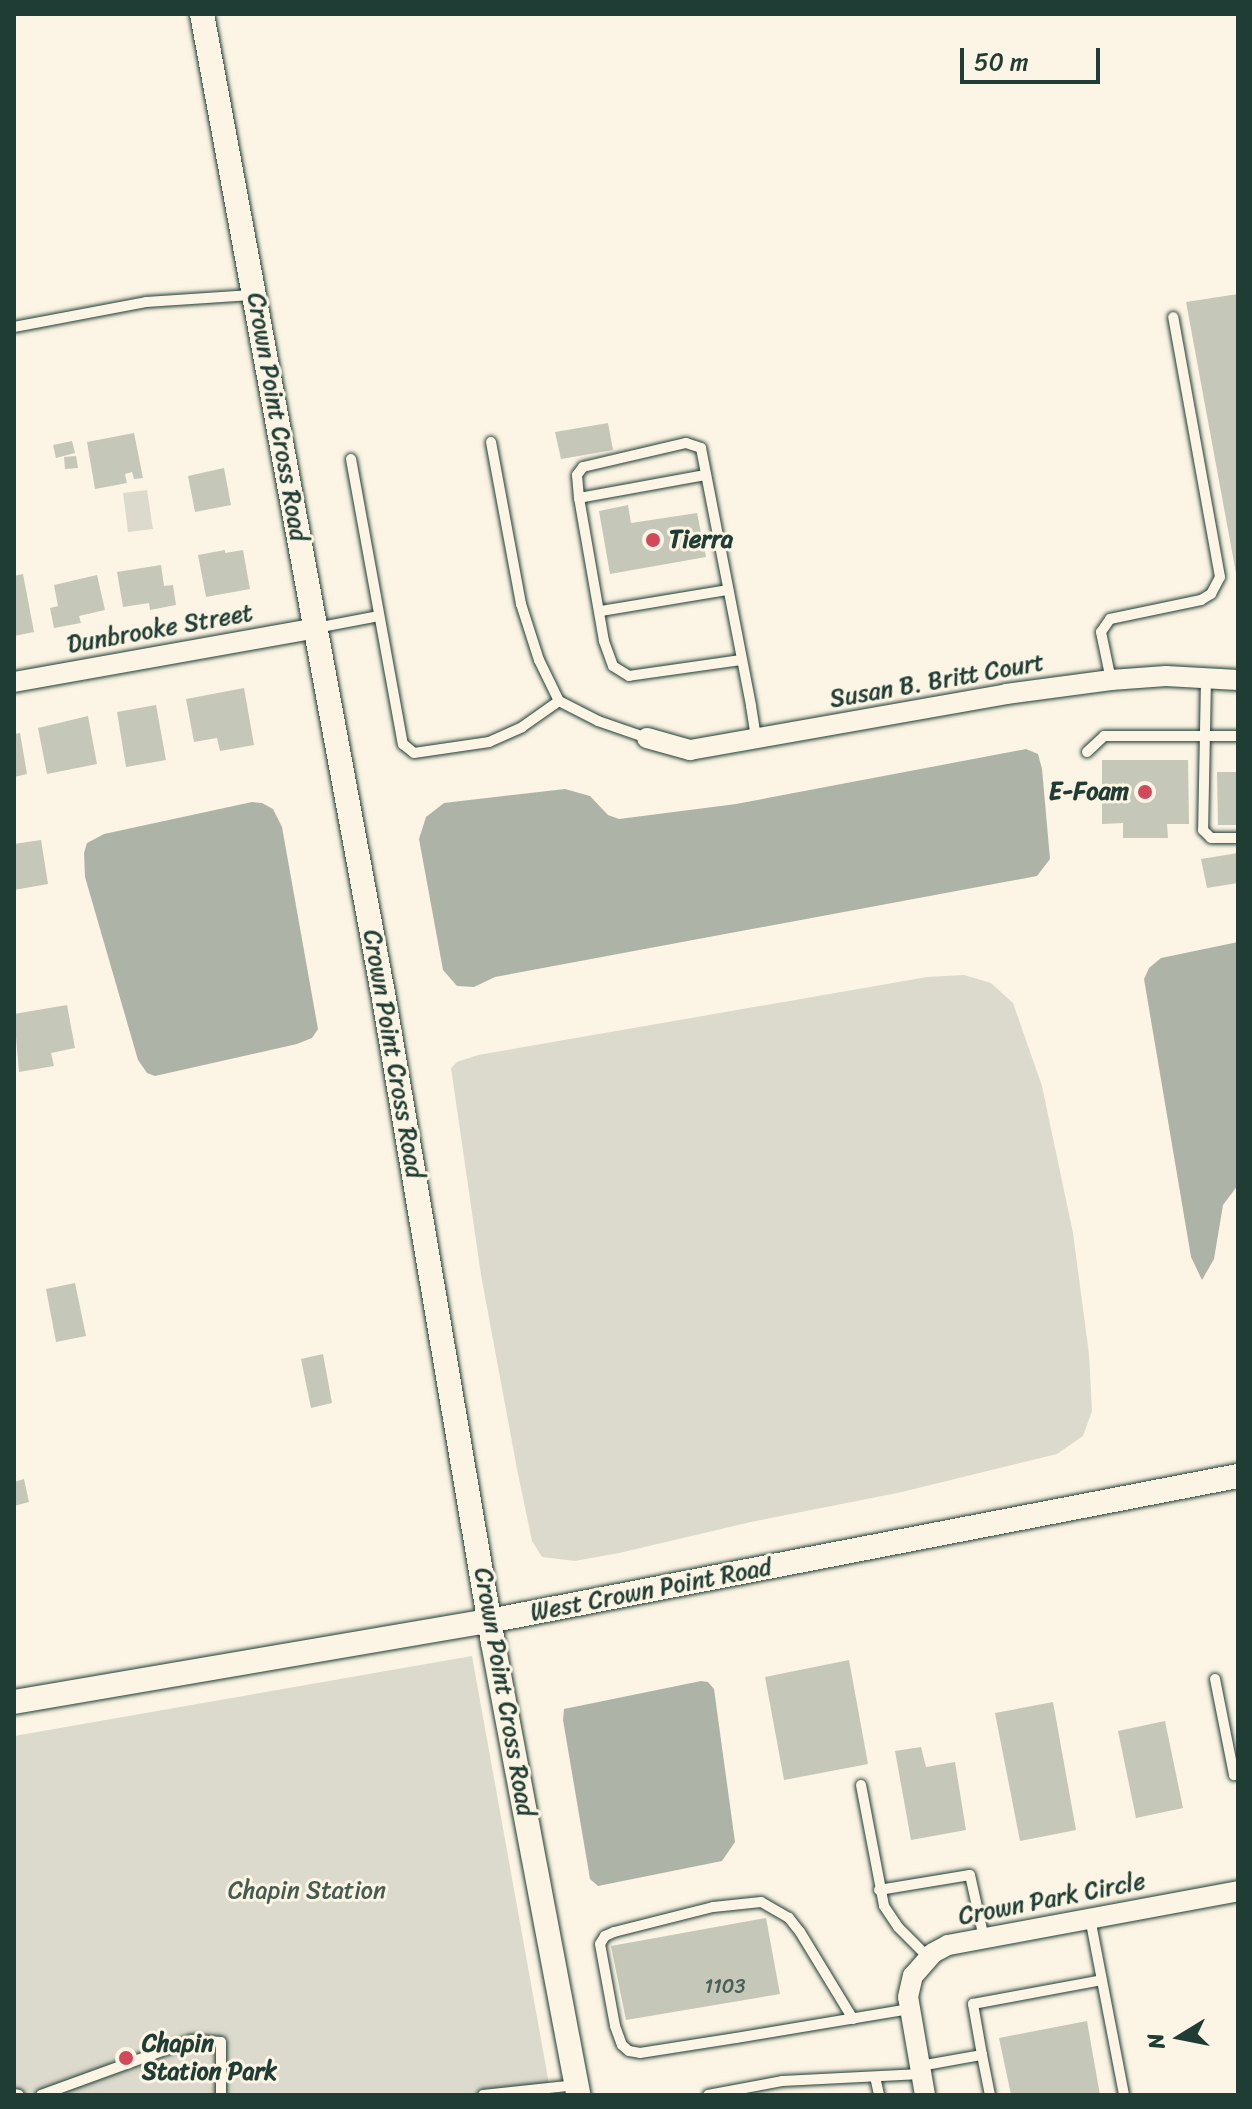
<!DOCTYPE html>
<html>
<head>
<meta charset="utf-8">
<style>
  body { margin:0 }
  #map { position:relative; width:1252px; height:2109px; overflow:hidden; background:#fcf5e5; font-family:Sriracha,sans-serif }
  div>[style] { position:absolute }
  .green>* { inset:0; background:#dcdacc }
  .water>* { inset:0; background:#aeb3a7 }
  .building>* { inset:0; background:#c5c7b9 }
  .roads { filter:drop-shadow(0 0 2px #1f3d34) drop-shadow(0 0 2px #1f3d34) }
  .service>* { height:10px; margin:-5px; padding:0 5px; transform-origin:5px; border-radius:5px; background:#fcf5e5 }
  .minor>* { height:20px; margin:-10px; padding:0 10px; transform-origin:10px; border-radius:10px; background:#fcf5e5 }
  .tertiary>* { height:24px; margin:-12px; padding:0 12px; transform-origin:12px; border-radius:12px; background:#fcf5e5 }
  .dots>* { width:22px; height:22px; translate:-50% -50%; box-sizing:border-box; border:4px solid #fcf5e5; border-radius:50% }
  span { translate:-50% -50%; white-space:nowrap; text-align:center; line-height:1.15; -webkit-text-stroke:6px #fcf5e5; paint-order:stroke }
  .number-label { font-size:20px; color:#486055 }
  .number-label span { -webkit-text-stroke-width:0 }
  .street-label { font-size:24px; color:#1f3d34 }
  .poi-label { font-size:24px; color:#1f3d34; font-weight:700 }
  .left { translate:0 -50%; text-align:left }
  .right { translate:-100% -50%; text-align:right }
  .park-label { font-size:24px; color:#455c52 }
  .frame { position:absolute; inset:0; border:16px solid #1f3d34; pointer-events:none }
  .north { position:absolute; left:1140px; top:1997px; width:80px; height:80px; -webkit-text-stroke:6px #fcf5e5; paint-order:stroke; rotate:260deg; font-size:22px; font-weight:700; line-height:32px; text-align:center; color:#1f3d34 }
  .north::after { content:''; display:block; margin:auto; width:28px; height:36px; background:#1f3d34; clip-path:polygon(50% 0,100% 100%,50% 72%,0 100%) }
  .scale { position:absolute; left:960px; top:48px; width:140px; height:36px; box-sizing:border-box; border:4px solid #1f3d34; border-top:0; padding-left:10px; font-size:24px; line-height:28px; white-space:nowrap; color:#1f3d34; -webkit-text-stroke:6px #fcf5e5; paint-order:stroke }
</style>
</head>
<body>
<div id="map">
  <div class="green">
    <div style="clip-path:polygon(147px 490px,153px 529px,128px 532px,123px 493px)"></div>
    <div style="clip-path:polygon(964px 975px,991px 983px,1013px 1003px,1042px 1086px,1073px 1233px,1089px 1354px,1092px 1411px,1083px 1436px,1057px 1454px,902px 1492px,751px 1522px,619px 1553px,575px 1561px,542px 1557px,532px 1541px,517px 1469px,481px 1275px,451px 1068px,457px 1062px,478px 1055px,927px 977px)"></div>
    <div style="clip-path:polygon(472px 1656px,551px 2095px,14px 2095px,14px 1736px)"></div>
  </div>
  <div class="water">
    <div style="clip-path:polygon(1026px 749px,1038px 754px,1042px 769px,1050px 859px,1037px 876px,495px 977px,474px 987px,457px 986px,443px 970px,419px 839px,426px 817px,444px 803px,565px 789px,590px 796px,608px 815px,619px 819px,736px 804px)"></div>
    <div style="clip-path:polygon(252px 802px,262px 803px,273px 809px,282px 827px,318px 1029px,312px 1038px,297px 1044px,155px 1076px,147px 1073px,138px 1060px,85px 877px,84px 853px,87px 843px,104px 834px)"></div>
    <div style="clip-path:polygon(1238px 942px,1238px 1185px,1223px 1205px,1214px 1259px,1202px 1280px,1191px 1257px,1144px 979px,1149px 968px,1161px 958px)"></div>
    <div style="clip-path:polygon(701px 1681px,708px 1682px,714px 1689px,735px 1842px,722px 1861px,598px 1886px,590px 1879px,563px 1720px,564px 1709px)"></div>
  </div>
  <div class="building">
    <div style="clip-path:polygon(1238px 294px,1238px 573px,1236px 573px,1186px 302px)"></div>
    <div style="clip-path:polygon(608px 423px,613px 450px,561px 459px,555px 432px)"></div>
    <div style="clip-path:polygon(134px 433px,143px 478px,134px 479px,132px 472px,125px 474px,127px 483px,95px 489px,87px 442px)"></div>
    <div style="clip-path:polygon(72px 441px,75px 453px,56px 458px,53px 445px)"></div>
    <div style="clip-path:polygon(76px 456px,78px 468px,65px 469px,64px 457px)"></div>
    <div style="clip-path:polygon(224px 468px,231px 505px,195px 512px,188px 476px)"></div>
    <div style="clip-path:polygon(628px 505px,631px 523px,697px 513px,706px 557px,610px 574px,599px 511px)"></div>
    <div style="clip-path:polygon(225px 550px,225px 553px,243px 550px,250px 589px,206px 597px,198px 555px)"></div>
    <div style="clip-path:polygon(161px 565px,164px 586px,173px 585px,176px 605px,150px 610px,149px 603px,123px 607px,117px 572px)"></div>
    <div style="clip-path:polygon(23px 574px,34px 632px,14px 636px,14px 576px)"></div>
    <div style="clip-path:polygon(97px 575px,105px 610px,79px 616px,81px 623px,54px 628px,50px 608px,58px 606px,54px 585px)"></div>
    <div style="clip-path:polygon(244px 688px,254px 745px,220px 751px,217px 738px,194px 742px,186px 699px)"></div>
    <div style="clip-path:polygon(156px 705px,166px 760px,126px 767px,117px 712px)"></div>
    <div style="clip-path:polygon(88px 716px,97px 764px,47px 774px,38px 728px)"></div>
    <div style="clip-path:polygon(20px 733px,27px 774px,14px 777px,14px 734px)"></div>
    <div style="clip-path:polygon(1102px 760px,1188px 760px,1189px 824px,1167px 824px,1168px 838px,1123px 838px,1123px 823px,1102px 824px)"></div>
    <div style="clip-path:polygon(1217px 772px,1238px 772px,1238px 825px,1218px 825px)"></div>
    <div style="clip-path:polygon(41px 840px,48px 884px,14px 890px,14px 844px)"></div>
    <div style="clip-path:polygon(1238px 853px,1238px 883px,1207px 888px,1201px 859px)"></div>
    <div style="clip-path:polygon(67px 1005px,75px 1048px,51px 1053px,54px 1066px,19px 1072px,14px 1014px)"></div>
    <div style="clip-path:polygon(75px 1283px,86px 1336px,56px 1342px,46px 1289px)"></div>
    <div style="clip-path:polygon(323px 1354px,332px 1403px,311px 1408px,301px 1359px)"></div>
    <div style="clip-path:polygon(24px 1479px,29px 1502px,14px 1506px,14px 1482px)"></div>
    <div style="clip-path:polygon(849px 1660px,868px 1764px,784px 1780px,765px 1677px)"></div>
    <div style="clip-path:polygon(1053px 1702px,1076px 1830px,1020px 1841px,995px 1713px)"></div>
    <div style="clip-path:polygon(1165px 1721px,1183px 1808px,1136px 1818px,1118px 1731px)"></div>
    <div style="clip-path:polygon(921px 1747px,926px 1767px,955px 1762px,966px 1830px,911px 1840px,895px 1751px)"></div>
    <div style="clip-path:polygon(766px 1918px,780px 1994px,626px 2020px,611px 1946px)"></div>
    <div style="clip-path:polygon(1087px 2021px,1100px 2095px,1011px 2095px,999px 2038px)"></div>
  </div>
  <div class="roads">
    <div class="service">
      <div style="left:14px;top:327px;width:134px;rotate:-10.7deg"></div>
      <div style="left:146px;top:302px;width:106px;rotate:-3.8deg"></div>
      <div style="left:491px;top:442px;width:165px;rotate:79.5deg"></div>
      <div style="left:521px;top:604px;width:59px;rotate:72.2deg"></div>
      <div style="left:539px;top:660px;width:46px;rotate:64deg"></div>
      <div style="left:559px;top:701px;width:44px;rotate:27.1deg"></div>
      <div style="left:598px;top:721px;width:52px;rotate:19.1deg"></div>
      <div style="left:351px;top:459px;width:290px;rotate:79.7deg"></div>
      <div style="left:403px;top:744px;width:14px;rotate:39deg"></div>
      <div style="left:414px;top:753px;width:76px;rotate:-8.3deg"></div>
      <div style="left:489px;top:742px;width:36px;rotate:-24deg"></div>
      <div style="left:522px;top:727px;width:45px;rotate:-35.1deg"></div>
      <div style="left:579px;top:498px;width:129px;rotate:-10.3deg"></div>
      <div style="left:601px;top:611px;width:129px;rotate:-9.4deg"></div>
      <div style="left:316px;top:628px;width:64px;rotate:-10.8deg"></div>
      <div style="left:741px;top:660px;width:113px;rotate:171.9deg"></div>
      <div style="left:629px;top:676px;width:19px;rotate:-148deg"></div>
      <div style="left:613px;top:666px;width:27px;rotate:-110deg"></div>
      <div style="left:604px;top:641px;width:145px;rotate:-99.9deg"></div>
      <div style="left:579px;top:498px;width:23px;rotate:-95deg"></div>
      <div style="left:577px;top:475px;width:10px;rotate:-53deg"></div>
      <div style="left:583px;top:467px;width:106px;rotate:-13.1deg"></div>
      <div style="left:686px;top:443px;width:16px;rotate:18deg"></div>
      <div style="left:701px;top:448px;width:263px;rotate:79deg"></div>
      <div style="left:751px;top:706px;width:32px;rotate:81deg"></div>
      <div style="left:1206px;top:679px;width:151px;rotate:91.1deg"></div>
      <div style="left:1203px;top:830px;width:11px;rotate:45deg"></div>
      <div style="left:1211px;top:838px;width:27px"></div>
      <div style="left:1111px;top:680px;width:49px;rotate:-101.8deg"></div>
      <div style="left:1101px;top:632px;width:16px;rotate:-55deg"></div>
      <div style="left:1110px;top:619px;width:93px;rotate:-11.8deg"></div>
      <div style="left:1201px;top:600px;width:12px;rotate:-31deg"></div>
      <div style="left:1211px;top:594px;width:19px;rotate:-62deg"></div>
      <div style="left:1220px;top:577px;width:264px;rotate:-100.2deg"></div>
      <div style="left:1087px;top:752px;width:23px;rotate:-43deg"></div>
      <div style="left:1104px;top:736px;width:134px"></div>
      <div style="left:1215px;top:1679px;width:98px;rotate:78.8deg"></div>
      <div style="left:1234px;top:1775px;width:4px;rotate:-14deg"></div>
      <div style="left:861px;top:1785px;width:123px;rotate:79.2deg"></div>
      <div style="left:884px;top:1906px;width:25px;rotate:56deg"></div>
      <div style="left:898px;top:1927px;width:42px;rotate:45deg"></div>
      <div style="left:879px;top:1890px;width:92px;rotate:-9.4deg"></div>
      <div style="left:970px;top:1875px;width:65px;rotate:77.5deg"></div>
      <div style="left:1090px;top:1918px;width:180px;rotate:79.1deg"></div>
      <div style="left:853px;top:2019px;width:102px;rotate:-121.3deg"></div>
      <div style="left:800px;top:1932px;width:18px;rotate:-128deg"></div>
      <div style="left:789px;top:1918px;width:32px;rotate:-150deg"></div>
      <div style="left:761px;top:1902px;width:48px;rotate:174.1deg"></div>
      <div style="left:713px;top:1907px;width:102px;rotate:165.8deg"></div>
      <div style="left:614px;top:1932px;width:10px;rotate:156deg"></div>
      <div style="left:605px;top:1936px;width:9px;rotate:122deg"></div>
      <div style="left:600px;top:1944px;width:83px;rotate:79.6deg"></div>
      <div style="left:615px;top:2026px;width:20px;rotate:70deg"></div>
      <div style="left:622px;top:2045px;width:9px;rotate:41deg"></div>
      <div style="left:629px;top:2051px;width:11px;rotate:10deg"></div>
      <div style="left:640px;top:2053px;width:97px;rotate:-8.9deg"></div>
      <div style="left:736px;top:2038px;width:176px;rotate:-9.5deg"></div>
      <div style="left:982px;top:2055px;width:52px;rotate:-100deg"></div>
      <div style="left:973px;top:2004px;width:131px;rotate:-10.5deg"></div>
      <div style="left:920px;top:2066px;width:63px;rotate:-10.1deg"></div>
      <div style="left:982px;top:2055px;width:41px;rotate:78.7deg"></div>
      <div style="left:875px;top:2077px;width:18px;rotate:77deg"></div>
      <div style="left:14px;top:2094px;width:5px;rotate:11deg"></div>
      <div style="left:41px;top:2095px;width:161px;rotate:-20deg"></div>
      <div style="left:192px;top:2040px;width:29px;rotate:4deg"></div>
      <div style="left:221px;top:2042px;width:53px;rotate:90deg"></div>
      <div style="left:483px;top:2095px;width:94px;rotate:-6.1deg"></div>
      <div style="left:708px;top:2095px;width:75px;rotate:-10.7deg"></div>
      <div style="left:782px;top:2081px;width:139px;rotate:-2.9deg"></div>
    </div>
    <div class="minor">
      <div style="left:14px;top:682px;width:307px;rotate:-10.1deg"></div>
      <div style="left:647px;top:738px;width:45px;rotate:15.6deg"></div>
      <div style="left:690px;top:750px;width:321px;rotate:-10deg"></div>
      <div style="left:1006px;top:694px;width:106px;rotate:-7.6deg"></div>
      <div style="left:1111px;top:680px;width:55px;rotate:-4.2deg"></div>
      <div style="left:1166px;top:676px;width:72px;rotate:3.2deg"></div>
      <div style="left:925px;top:2095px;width:99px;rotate:-99.8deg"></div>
      <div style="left:908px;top:1997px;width:22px;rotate:-77deg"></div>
      <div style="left:913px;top:1976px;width:30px;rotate:-49deg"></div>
      <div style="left:933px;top:1953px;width:17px;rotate:-28deg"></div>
      <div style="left:948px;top:1945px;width:295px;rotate:-10.5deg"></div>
    </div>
    <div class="tertiary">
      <div style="left:202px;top:14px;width:996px;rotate:79.53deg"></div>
      <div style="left:383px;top:993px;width:659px;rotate:80.39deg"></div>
      <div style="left:493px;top:1643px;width:460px;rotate:79.3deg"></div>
      <div style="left:14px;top:1702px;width:482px;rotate:-9.7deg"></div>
      <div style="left:489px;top:1621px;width:763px;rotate:-10.96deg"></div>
    </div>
  </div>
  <div class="dots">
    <div style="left:653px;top:540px;background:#d1495b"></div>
    <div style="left:1145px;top:792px;background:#d1495b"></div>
    <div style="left:126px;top:2058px;background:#d1495b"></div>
  </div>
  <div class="number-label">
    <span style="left:725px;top:1986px">1103</span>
  </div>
  <div class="street-label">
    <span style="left:277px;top:417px;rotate:80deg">Crown Point Cross Road</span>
    <span style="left:160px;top:629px;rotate:-10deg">Dunbrooke Street</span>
    <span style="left:937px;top:681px;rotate:-10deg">Susan B. Britt Court</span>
    <span style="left:393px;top:1054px;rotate:80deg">Crown Point Cross Road</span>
    <span style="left:651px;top:1590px;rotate:-11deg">West Crown Point Road</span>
    <span style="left:504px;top:1692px;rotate:80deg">Crown Point Cross Road</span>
    <span style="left:1052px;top:1899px;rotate:-11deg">Crown Park Circle</span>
  </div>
  <div class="poi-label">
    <span class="left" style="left:669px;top:540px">Tierra</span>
    <span class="right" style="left:1129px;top:792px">E-Foam</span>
    <span class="left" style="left:142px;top:2058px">Chapin<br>Station Park</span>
  </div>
  <div class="park-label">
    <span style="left:307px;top:1891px">Chapin Station</span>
  </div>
  <div class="frame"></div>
  <div class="north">N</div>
  <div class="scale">50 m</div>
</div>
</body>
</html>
